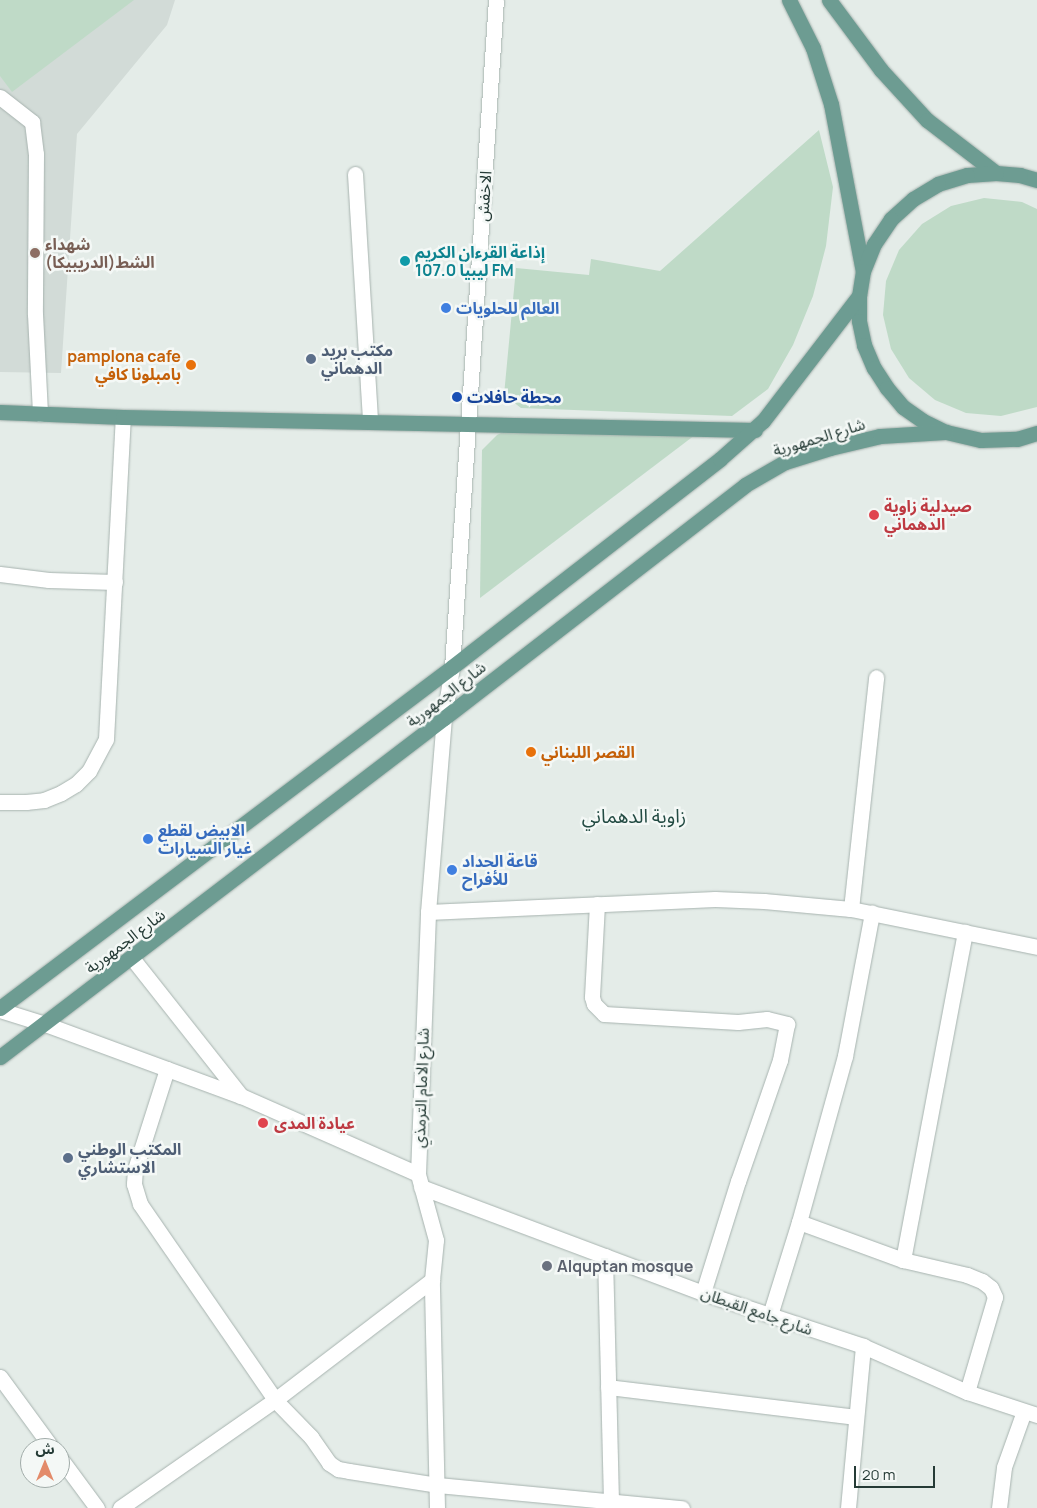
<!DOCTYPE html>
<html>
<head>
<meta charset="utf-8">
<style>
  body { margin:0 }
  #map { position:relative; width:1037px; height:1508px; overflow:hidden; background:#e4ece8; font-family:Manrope,"Noto Sans Arabic",sans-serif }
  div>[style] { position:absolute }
  .built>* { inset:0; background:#d2dbd7 }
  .green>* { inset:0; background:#bfdac7 }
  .roads { filter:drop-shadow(0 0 1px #a7b3af) drop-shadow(0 0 1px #a7b3af) }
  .minor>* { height:15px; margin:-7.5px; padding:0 7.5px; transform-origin:7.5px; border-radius:7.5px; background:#fff }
  .major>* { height:15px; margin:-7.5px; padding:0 7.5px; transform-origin:7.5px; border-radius:7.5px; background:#6d9c92 }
  .dots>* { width:14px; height:14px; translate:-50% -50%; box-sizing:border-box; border:2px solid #f4f8f6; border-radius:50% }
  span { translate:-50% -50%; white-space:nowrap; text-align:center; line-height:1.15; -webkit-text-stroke:5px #f4f8f6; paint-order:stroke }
  .street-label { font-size:16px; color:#253b36 }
  .education-label { font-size:16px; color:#785e54; font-weight:700 }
  .left { translate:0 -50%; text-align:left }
  .culture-label { font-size:16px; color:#0d838f; font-weight:700 }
  .shop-label { font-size:16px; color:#366cbe; font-weight:700 }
  .service-label { font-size:16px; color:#4e5e75; font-weight:700 }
  .food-label { font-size:16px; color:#c56008; font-weight:700 }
  .right { translate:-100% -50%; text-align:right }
  .transit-label { font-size:16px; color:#164399; font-weight:700 }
  .health-label { font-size:16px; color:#be3a42; font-weight:700 }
  .worship-label { font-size:16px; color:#5b616d; font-weight:700 }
  .quarter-label { font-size:19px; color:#234b43 }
  .north { position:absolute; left:20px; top:1438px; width:50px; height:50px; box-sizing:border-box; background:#f4f8f6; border:1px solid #a1aca9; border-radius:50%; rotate:0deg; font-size:14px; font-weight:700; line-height:20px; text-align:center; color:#253b36 }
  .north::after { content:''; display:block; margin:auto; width:18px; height:22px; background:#e38b6a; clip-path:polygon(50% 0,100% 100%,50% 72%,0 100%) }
  .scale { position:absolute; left:854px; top:1466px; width:81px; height:22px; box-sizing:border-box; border:2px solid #253b36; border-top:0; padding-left:6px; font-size:15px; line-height:18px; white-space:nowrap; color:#253b36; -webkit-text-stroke:4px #f4f8f6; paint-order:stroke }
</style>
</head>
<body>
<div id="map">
  <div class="built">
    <div style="clip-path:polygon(0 0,175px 0,167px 25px,77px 134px,61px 373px,0 372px)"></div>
  </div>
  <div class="green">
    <div style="clip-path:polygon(0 0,134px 0,12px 92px,0 76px)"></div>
    <div style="clip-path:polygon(819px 130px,833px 187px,826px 246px,813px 296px,793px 345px,768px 389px,732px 416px,521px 408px,504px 395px,516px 268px,589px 275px,591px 259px,660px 271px)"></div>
    <div style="clip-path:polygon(984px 198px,1022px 202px,1037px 209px,1037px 407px,1001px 416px,966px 413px,935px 400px,909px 378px,891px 349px,883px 315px,886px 281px,899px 250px,922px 224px,951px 206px)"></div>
    <div style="clip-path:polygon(509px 429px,695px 435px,480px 598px,482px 450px,497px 435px)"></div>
  </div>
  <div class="roads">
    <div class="minor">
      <div style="left:0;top:97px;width:41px;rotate:38deg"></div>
      <div style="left:32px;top:122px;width:32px;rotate:83deg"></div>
      <div style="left:36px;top:154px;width:160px;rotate:90.4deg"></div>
      <div style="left:35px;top:314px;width:100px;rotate:87.1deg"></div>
      <div style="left:355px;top:174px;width:247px;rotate:86.5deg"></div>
      <div style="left:0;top:574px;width:49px;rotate:7deg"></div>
      <div style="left:49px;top:580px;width:66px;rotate:1.7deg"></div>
      <div style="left:0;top:802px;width:26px"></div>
      <div style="left:26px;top:802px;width:18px;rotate:-6deg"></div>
      <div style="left:44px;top:800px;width:18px;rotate:-22deg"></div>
      <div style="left:61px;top:793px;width:17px;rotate:-31deg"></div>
      <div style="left:76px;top:784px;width:18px;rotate:-45deg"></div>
      <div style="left:89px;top:771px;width:36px;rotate:-62deg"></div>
      <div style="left:106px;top:739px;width:322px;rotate:-87deg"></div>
      <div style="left:597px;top:904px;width:93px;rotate:93.1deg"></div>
      <div style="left:592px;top:997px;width:7px;rotate:74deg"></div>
      <div style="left:594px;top:1004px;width:14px;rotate:45deg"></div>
      <div style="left:604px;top:1014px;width:134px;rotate:3.4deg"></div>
      <div style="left:738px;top:1022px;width:29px;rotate:-6deg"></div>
      <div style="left:767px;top:1019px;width:21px;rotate:14deg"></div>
      <div style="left:787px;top:1024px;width:37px;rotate:101deg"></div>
      <div style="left:780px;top:1060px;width:128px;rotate:109.1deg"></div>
      <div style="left:738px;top:1181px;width:117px;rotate:107.4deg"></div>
      <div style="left:851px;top:909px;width:233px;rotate:-83.8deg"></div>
      <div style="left:428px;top:912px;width:287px;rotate:-2.6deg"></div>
      <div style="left:715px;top:899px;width:49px;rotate:2.3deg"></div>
      <div style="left:764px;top:901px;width:87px;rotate:5.3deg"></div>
      <div style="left:851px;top:909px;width:190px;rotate:11.5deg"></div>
      <div style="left:132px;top:958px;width:176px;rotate:51.7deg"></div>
      <div style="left:0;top:1010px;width:47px;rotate:17.3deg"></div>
      <div style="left:45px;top:1024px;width:209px;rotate:20.2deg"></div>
      <div style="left:241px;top:1096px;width:193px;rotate:23.8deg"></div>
      <div style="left:167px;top:1069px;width:105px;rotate:107.7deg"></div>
      <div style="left:135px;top:1169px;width:15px;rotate:94deg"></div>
      <div style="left:134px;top:1184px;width:21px;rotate:73deg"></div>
      <div style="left:140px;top:1204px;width:238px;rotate:55.4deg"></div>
      <div style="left:275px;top:1400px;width:52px;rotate:45.8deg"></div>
      <div style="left:311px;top:1437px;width:32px;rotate:55deg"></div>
      <div style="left:329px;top:1463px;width:11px;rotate:34deg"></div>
      <div style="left:338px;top:1469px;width:11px;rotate:10deg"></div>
      <div style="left:349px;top:1471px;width:89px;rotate:9deg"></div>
      <div style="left:437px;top:1485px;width:246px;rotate:5.4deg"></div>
      <div style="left:421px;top:1187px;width:301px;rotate:20.6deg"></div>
      <div style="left:703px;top:1293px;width:169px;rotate:18.3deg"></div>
      <div style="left:863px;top:1346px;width:114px;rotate:23.9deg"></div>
      <div style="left:967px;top:1392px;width:74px;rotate:18.2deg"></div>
      <div style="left:799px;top:1222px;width:111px;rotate:20.1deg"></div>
      <div style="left:903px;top:1260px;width:66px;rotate:13.2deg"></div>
      <div style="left:967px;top:1275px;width:16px;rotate:22deg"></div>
      <div style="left:982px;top:1281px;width:11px;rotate:38deg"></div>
      <div style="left:991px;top:1288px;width:10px;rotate:66deg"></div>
      <div style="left:995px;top:1297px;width:99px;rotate:106.4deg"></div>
      <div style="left:605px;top:1256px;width:252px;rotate:88.6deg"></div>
      <div style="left:903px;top:1260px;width:334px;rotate:-79.3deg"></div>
      <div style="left:770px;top:1315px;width:97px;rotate:-72.7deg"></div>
      <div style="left:799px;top:1222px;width:172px;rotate:-74.5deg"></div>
      <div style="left:845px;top:1056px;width:146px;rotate:-79.3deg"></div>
      <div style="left:0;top:1377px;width:88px;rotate:53.8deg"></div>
      <div style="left:608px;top:1387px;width:249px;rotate:6.9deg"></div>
      <div style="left:60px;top:1458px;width:62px;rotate:53.5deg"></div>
      <div style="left:120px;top:1508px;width:189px;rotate:-34.9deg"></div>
      <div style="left:275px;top:1400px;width:198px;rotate:-37.4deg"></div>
      <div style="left:437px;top:1508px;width:228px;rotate:-91.3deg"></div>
      <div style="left:432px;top:1280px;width:40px;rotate:-84.3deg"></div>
      <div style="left:436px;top:1240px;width:68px;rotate:-105.3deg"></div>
      <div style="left:418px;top:1174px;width:262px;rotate:-87.8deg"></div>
      <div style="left:428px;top:912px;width:195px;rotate:-85.3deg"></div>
      <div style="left:444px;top:718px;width:52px;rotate:-81.1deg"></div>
      <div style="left:452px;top:667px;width:668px;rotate:-86.23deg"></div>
      <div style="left:848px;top:1508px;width:163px;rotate:-84.7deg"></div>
      <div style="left:999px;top:1508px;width:41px;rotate:-83deg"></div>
      <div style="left:1004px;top:1467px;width:59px;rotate:-70.3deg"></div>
    </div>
    <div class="major">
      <div style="left:789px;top:0;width:54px;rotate:63.4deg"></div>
      <div style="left:813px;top:48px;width:59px;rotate:72.2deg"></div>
      <div style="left:831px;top:104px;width:170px;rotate:79.2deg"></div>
      <div style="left:829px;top:0;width:87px;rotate:53.4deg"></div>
      <div style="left:881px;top:70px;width:68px;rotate:47.4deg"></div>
      <div style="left:927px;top:120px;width:87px;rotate:37.5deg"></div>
      <div style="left:1037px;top:180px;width:18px;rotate:-164deg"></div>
      <div style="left:1020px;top:175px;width:24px;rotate:-175deg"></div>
      <div style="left:996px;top:173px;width:29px;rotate:176deg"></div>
      <div style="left:967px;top:175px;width:30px;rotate:163deg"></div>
      <div style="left:938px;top:184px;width:29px;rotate:149deg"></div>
      <div style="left:913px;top:199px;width:30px;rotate:138deg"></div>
      <div style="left:891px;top:219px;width:30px;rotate:124deg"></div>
      <div style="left:874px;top:244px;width:29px;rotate:112deg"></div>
      <div style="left:863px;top:271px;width:25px;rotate:99deg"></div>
      <div style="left:859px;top:296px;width:25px;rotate:90deg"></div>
      <div style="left:859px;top:321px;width:25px;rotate:78deg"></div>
      <div style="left:864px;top:345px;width:25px;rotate:67deg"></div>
      <div style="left:874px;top:368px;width:24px;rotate:57deg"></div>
      <div style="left:887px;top:388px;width:25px;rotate:50deg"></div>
      <div style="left:903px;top:407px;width:24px;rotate:35deg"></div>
      <div style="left:923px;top:421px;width:25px;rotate:26deg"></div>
      <div style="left:946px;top:432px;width:36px;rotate:13deg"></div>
      <div style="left:981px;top:440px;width:36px;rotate:-2deg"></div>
      <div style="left:1017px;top:439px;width:21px;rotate:-17deg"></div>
      <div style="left:0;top:412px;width:123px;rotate:2.3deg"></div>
      <div style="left:123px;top:417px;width:632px;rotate:1.18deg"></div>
      <div style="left:0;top:1008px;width:566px;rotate:-37.03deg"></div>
      <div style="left:452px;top:667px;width:339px;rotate:-37.8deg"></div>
      <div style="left:720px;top:459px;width:57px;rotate:-41.5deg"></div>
      <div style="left:763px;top:421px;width:158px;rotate:-52.5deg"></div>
      <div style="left:0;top:1057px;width:559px;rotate:-37.36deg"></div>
      <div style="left:444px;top:718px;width:381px;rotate:-37.7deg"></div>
      <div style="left:745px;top:485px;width:46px;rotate:-29.9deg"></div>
      <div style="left:785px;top:462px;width:47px;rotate:-17.3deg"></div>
      <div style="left:830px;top:448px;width:51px;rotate:-13.5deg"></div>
      <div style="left:880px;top:436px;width:66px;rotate:-3.5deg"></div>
    </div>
  </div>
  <div class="dots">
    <div style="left:35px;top:253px;background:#8d6e63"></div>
    <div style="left:405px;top:261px;background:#0f9aa8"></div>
    <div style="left:446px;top:308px;background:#3f7fe0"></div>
    <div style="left:311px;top:359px;background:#5c6f8a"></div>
    <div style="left:191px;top:365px;background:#e8710a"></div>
    <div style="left:457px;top:397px;background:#1a4fb4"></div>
    <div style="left:874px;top:515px;background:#e0444e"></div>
    <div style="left:531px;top:752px;background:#e8710a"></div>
    <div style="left:148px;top:839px;background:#3f7fe0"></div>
    <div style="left:452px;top:870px;background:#3f7fe0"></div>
    <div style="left:263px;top:1123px;background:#e0444e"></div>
    <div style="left:68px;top:1158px;background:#5c6f8a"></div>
    <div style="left:547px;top:1266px;background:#6b7280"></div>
  </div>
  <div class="street-label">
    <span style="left:484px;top:196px;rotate:-86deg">الاخفش</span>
    <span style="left:819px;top:437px;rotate:-17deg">شارع الجمهورية</span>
    <span style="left:446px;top:694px;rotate:-38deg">شارع الجمهورية</span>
    <span style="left:125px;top:941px;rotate:-37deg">شارع الجمهورية</span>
    <span style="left:421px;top:1088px;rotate:-88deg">شارع الامام الترمذي</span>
    <span style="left:757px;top:1311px;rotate:19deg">شارع جامع القبطان</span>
  </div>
  <div class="education-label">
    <span class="left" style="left:45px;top:253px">شهداء<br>الشط(الدريبيكا)</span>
  </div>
  <div class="culture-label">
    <span class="left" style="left:415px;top:261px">إذاعة القرءان الكريم<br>ليبيا 107.0 FM</span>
  </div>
  <div class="shop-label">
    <span class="left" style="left:456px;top:308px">العالم للحلويات</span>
    <span class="left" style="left:158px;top:839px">الابيض لقطع<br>غيار السيارات</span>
    <span class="left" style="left:462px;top:870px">قاعة الحداد<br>للأفراح</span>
  </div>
  <div class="service-label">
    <span class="left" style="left:321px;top:359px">مكتب بريد<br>الدهماني</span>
    <span class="left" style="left:78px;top:1158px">المكتب الوطني<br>الاستشاري</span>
  </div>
  <div class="food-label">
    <span class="right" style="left:181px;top:365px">pamplona cafe<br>بامبلونا كافي</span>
    <span class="left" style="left:541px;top:752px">القصر اللبناني</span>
  </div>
  <div class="transit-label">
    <span class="left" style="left:467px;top:397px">محطة حافلات</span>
  </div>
  <div class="health-label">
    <span class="left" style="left:884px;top:515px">صيدلية زاوية<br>الدهماني</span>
    <span class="left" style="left:274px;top:1123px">عيادة المدى</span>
  </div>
  <div class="worship-label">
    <span class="left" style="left:557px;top:1266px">Alquptan mosque</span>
  </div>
  <div class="quarter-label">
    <span style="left:634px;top:817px">زاوية الدهماني</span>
  </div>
  <div class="north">ش</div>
  <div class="scale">20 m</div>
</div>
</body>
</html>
